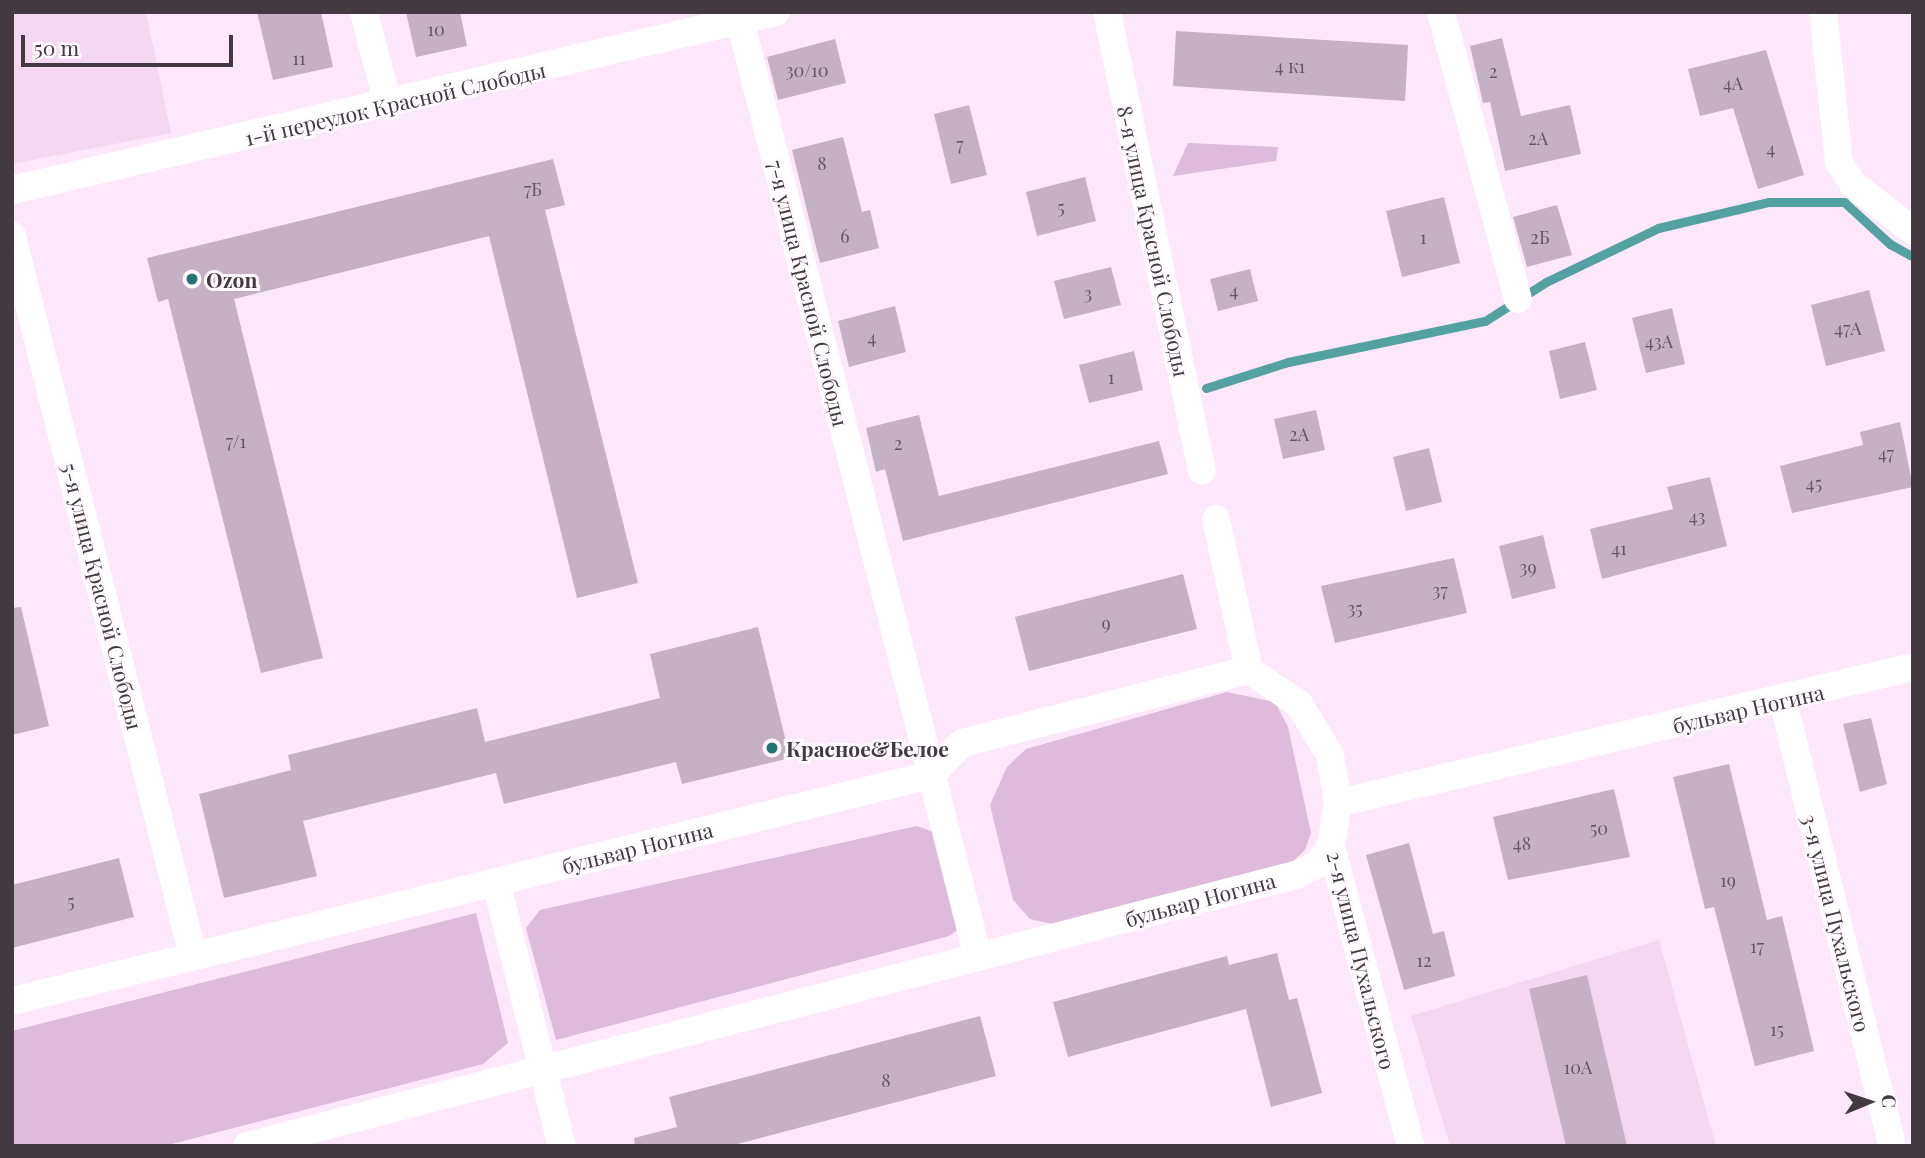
<!DOCTYPE html>
<html>
<head>
<meta charset="utf-8">
<style>
  body { margin:0 }
  #map { position:relative; width:1925px; height:1158px; overflow:hidden; background:#fde7fb; font-family:"Playfair Display",serif }
  div>[style] { position:absolute }
  .built>* { inset:0; background:#f4d8f1 }
  .green>* { inset:0; background:#debadb }
  .stream>* { height:9px; margin:-4.5px; padding:0 4.5px; transform-origin:4.5px; border-radius:4.5px; background:#54a1a2 }
  .building>* { inset:0; background:#c6b1c4 }
  .minor>* { height:28px; margin:-14px; padding:0 14px; transform-origin:14px; border-radius:14px; background:#fff }
  .dots>* { width:19px; height:19px; translate:-50% -50%; box-sizing:border-box; border:4px solid #fffafe; border-radius:50% }
  span { translate:-50% -50%; white-space:nowrap; text-align:center; line-height:1.15; -webkit-text-stroke:6px #fffafe; paint-order:stroke }
  .number-label { font-size:18px; color:#635762 }
  .number-label span { -webkit-text-stroke-width:0 }
  .street-label { font-size:21px; color:#423941 }
  .poi-label { font-size:21px; color:#423941; font-weight:700 }
  .left { translate:0 -50%; text-align:left }
  .frame { position:absolute; inset:0; border:14px solid #423941; pointer-events:none }
  .north { position:absolute; left:1834px; top:1067px; width:70px; height:70px; -webkit-text-stroke:5px #fffafe; paint-order:stroke; rotate:88deg; font-size:19px; font-weight:700; line-height:28px; text-align:center; color:#423941 }
  .north::after { content:''; display:block; margin:auto; width:24px; height:32px; background:#423941; clip-path:polygon(50% 0,100% 100%,50% 72%,0 100%) }
  .scale { position:absolute; left:21px; top:35px; width:212px; height:32px; box-sizing:border-box; border:4px solid #423941; border-top:0; padding-left:9px; font-size:21px; line-height:24px; white-space:nowrap; color:#423941; -webkit-text-stroke:5px #fffafe; paint-order:stroke }
</style>
</head>
<body>
<div id="map">
  <div class="built">
    <div style="clip-path:polygon(12px 12px,146px 12px,171px 133px,12px 164px)"></div>
    <div style="clip-path:polygon(1659px 940px,1716px 1146px,1450px 1146px,1411px 1016px)"></div>
  </div>
  <div class="green">
    <div style="clip-path:polygon(1188px 143px,1278px 147px,1276px 161px,1173px 176px)"></div>
    <div style="clip-path:polygon(1227px 692px,1275px 702px,1288px 727px,1311px 833px,1305px 850px,1285px 869px,1062px 926px,1030px 919px,1013px 900px,990px 805px,1007px 767px,1026px 749px)"></div>
    <div style="clip-path:polygon(917px 826px,949px 838px,967px 923px,949px 936px,556px 1040px,526px 928px,540px 910px)"></div>
    <div style="clip-path:polygon(476px 913px,508px 1043px,483px 1064px,164px 1146px,12px 1146px,12px 1031px)"></div>
  </div>
  <div class="stream">
    <div style="left:1206px;top:388px;width:86px;rotate:-17.6deg"></div>
    <div style="left:1288px;top:362px;width:201px;rotate:-11.8deg"></div>
    <div style="left:1485px;top:321px;width:72px;rotate:-32.6deg"></div>
    <div style="left:1546px;top:282px;width:124px;rotate:-25.7deg"></div>
    <div style="left:1658px;top:228px;width:114px;rotate:-13.2deg"></div>
    <div style="left:1769px;top:202px;width:75px"></div>
    <div style="left:1844px;top:202px;width:62px;rotate:42.4deg"></div>
    <div style="left:1890px;top:244px;width:26px;rotate:29deg"></div>
  </div>
  <div class="building">
    <div style="clip-path:polygon(257px 12px,321px 12px,333px 67px,273px 80px)"></div>
    <div style="clip-path:polygon(406px 12px,460px 12px,467px 46px,416px 57px)"></div>
    <div style="clip-path:polygon(1176px 31px,1408px 45px,1405px 101px,1173px 86px)"></div>
    <div style="clip-path:polygon(1502px 38px,1521px 116px,1570px 105px,1581px 154px,1505px 171px,1490px 102px,1483px 103px,1470px 46px)"></div>
    <div style="clip-path:polygon(835px 39px,846px 83px,778px 100px,767px 57px)"></div>
    <div style="clip-path:polygon(1766px 50px,1804px 175px,1758px 189px,1733px 108px,1700px 116px,1688px 69px)"></div>
    <div style="clip-path:polygon(969px 105px,987px 175px,951px 184px,934px 114px)"></div>
    <div style="clip-path:polygon(843px 137px,862px 212px,870px 210px,879px 248px,820px 263px,792px 150px)"></div>
    <div style="clip-path:polygon(553px 159px,565px 205px,545px 210px,638px 583px,577px 598px,489px 236px,234px 299px,323px 658px,261px 673px,168px 299px,158px 302px,147px 258px)"></div>
    <div style="clip-path:polygon(1085px 177px,1096px 221px,1037px 236px,1026px 192px)"></div>
    <div style="clip-path:polygon(1444px 197px,1460px 263px,1402px 277px,1386px 211px)"></div>
    <div style="clip-path:polygon(1557px 205px,1572px 255px,1527px 267px,1513px 217px)"></div>
    <div style="clip-path:polygon(1111px 267px,1121px 305px,1064px 319px,1054px 281px)"></div>
    <div style="clip-path:polygon(1250px 269px,1258px 301px,1218px 311px,1210px 279px)"></div>
    <div style="clip-path:polygon(1869px 290px,1885px 351px,1826px 366px,1811px 305px)"></div>
    <div style="clip-path:polygon(895px 306px,906px 352px,849px 367px,838px 321px)"></div>
    <div style="clip-path:polygon(1672px 308px,1685px 364px,1646px 373px,1632px 318px)"></div>
    <div style="clip-path:polygon(1585px 342px,1597px 390px,1560px 399px,1549px 351px)"></div>
    <div style="clip-path:polygon(1134px 351px,1143px 390px,1089px 403px,1079px 365px)"></div>
    <div style="clip-path:polygon(1316px 410px,1325px 450px,1283px 459px,1274px 419px)"></div>
    <div style="clip-path:polygon(919px 415px,939px 496px,1159px 441px,1168px 474px,903px 541px,885px 469px,876px 472px,866px 428px)"></div>
    <div style="clip-path:polygon(1900px 422px,1913px 487px,1792px 513px,1780px 466px,1863px 445px,1860px 432px)"></div>
    <div style="clip-path:polygon(1429px 448px,1442px 502px,1406px 511px,1393px 457px)"></div>
    <div style="clip-path:polygon(1710px 477px,1727px 546px,1602px 579px,1590px 529px,1673px 509px,1667px 487px)"></div>
    <div style="clip-path:polygon(1543px 535px,1556px 588px,1512px 599px,1499px 546px)"></div>
    <div style="clip-path:polygon(1454px 558px,1467px 613px,1335px 643px,1321px 586px)"></div>
    <div style="clip-path:polygon(1183px 574px,1197px 629px,1029px 671px,1015px 617px)"></div>
    <div style="clip-path:polygon(21px 607px,49px 726px,12px 735px,12px 608px)"></div>
    <div style="clip-path:polygon(758px 627px,790px 758px,682px 784px,676px 762px,504px 804px,496px 773px,303px 821px,317px 876px,224px 898px,199px 794px,291px 770px,288px 755px,477px 708px,485px 742px,660px 698px,650px 654px)"></div>
    <div style="clip-path:polygon(1871px 718px,1887px 784px,1860px 792px,1843px 724px)"></div>
    <div style="clip-path:polygon(1729px 764px,1767px 920px,1782px 916px,1814px 1051px,1755px 1066px,1714px 907px,1705px 909px,1673px 777px)"></div>
    <div style="clip-path:polygon(1614px 789px,1630px 857px,1508px 880px,1493px 817px)"></div>
    <div style="clip-path:polygon(1409px 843px,1433px 934px,1444px 931px,1455px 976px,1404px 990px,1366px 855px)"></div>
    <div style="clip-path:polygon(119px 858px,134px 917px,12px 948px,12px 885px)"></div>
    <div style="clip-path:polygon(1277px 953px,1289px 1000px,1297px 998px,1322px 1093px,1271px 1107px,1246px 1009px,1068px 1057px,1053px 1002px,1227px 956px,1229px 965px)"></div>
    <div style="clip-path:polygon(1587px 975px,1627px 1146px,1566px 1146px,1529px 989px)"></div>
    <div style="clip-path:polygon(980px 1016px,996px 1076px,730px 1146px,635px 1146px,634px 1138px,677px 1127px,669px 1097px)"></div>
  </div>
  <div class="minor">
    <div style="left:364px;top:12px;width:96px;rotate:75.5deg"></div>
    <div style="left:738px;top:12px;width:975px;rotate:75.75deg"></div>
    <div style="left:1107px;top:12px;width:468px;rotate:78.3deg"></div>
    <div style="left:1441px;top:12px;width:297px;rotate:75deg"></div>
    <div style="left:1823px;top:12px;width:151px;rotate:83.9deg"></div>
    <div style="left:1839px;top:162px;width:26px;rotate:58deg"></div>
    <div style="left:1853px;top:184px;width:76px;rotate:38.1deg"></div>
    <div style="left:12px;top:190px;width:784px;rotate:-13.12deg"></div>
    <div style="left:12px;top:236px;width:742px;rotate:75.89deg"></div>
    <div style="left:1216px;top:519px;width:155px;rotate:77.7deg"></div>
    <div style="left:1249px;top:670px;width:60px;rotate:34.2deg"></div>
    <div style="left:1299px;top:704px;width:60px;rotate:58.7deg"></div>
    <div style="left:1330px;top:755px;width:49px;rotate:80.5deg"></div>
    <div style="left:1338px;top:803px;width:44px;rotate:99.2deg"></div>
    <div style="left:1331px;top:846px;width:310px;rotate:75.1deg"></div>
    <div style="left:1783px;top:701px;width:458px;rotate:76.2deg"></div>
    <div style="left:1338px;top:803px;width:591px;rotate:-13.31deg"></div>
    <div style="left:496px;top:882px;width:272px;rotate:76deg"></div>
    <div style="left:12px;top:1001px;width:946px;rotate:-13.82deg"></div>
    <div style="left:931px;top:775px;width:45px;rotate:-45.9deg"></div>
    <div style="left:962px;top:743px;width:296px;rotate:-14.3deg"></div>
    <div style="left:247px;top:1146px;width:1087px;rotate:-14.5deg"></div>
    <div style="left:1299px;top:874px;width:21px;rotate:-28deg"></div>
    <div style="left:1318px;top:864px;width:22px;rotate:-54deg"></div>
  </div>
  <div class="dots">
    <div style="left:192px;top:279px;background:#277273"></div>
    <div style="left:772px;top:748px;background:#277273"></div>
  </div>
  <div class="number-label">
    <span style="left:436px;top:29px">10</span>
    <span style="left:299px;top:58px">11</span>
    <span style="left:1290px;top:66px">4 к1</span>
    <span style="left:807px;top:70px">30/10</span>
    <span style="left:1493px;top:71px">2</span>
    <span style="left:1733px;top:83px">4А</span>
    <span style="left:1538px;top:138px">2А</span>
    <span style="left:960px;top:144px">7</span>
    <span style="left:1771px;top:148px">4</span>
    <span style="left:822px;top:163px">8</span>
    <span style="left:533px;top:189px">7Б</span>
    <span style="left:1061px;top:207px">5</span>
    <span style="left:845px;top:236px">6</span>
    <span style="left:1423px;top:237px">1</span>
    <span style="left:1540px;top:237px">2Б</span>
    <span style="left:1234px;top:290px">4</span>
    <span style="left:1088px;top:293px">3</span>
    <span style="left:1848px;top:328px">47А</span>
    <span style="left:872px;top:337px">4</span>
    <span style="left:1659px;top:341px">43А</span>
    <span style="left:1111px;top:377px">1</span>
    <span style="left:1299px;top:434px">2А</span>
    <span style="left:236px;top:441px">7/1</span>
    <span style="left:898px;top:443px">2</span>
    <span style="left:1886px;top:453px">47</span>
    <span style="left:1814px;top:483px">45</span>
    <span style="left:1697px;top:516px">43</span>
    <span style="left:1619px;top:548px">41</span>
    <span style="left:1528px;top:567px">39</span>
    <span style="left:1440px;top:590px">37</span>
    <span style="left:1355px;top:608px">35</span>
    <span style="left:1106px;top:623px">9</span>
    <span style="left:1599px;top:828px">50</span>
    <span style="left:1522px;top:843px">48</span>
    <span style="left:1728px;top:880px">19</span>
    <span style="left:71px;top:901px">5</span>
    <span style="left:1757px;top:946px">17</span>
    <span style="left:1424px;top:960px">12</span>
    <span style="left:1777px;top:1029px">15</span>
    <span style="left:1578px;top:1067px">10А</span>
    <span style="left:886px;top:1080px">8</span>
  </div>
  <div class="street-label">
    <span style="left:395px;top:103px;rotate:-13deg">1-й переулок Красной Слободы</span>
    <span style="left:1154px;top:241px;rotate:78deg">8-я улица Красной Слободы</span>
    <span style="left:809px;top:293px;rotate:76deg">7-я улица Красной Слободы</span>
    <span style="left:103px;top:596px;rotate:76deg">5-я улица Красной Слободы</span>
    <span style="left:1748px;top:708px;rotate:-13deg">бульвар Ногина</span>
    <span style="left:637px;top:847px;rotate:-14deg">бульвар Ногина</span>
    <span style="left:1200px;top:899px;rotate:-15deg">бульвар Ногина</span>
    <span style="left:1837px;top:923px;rotate:76deg">3-я улица Пухальского</span>
    <span style="left:1362px;top:960px;rotate:76deg">2-я улица Пухальского</span>
  </div>
  <div class="poi-label">
    <span class="left" style="left:206px;top:279px">Ozon</span>
    <span class="left" style="left:786px;top:748px">Красное&amp;Белое</span>
  </div>
  <div class="frame"></div>
  <div class="north">С</div>
  <div class="scale">50 m</div>
</div>
</body>
</html>
